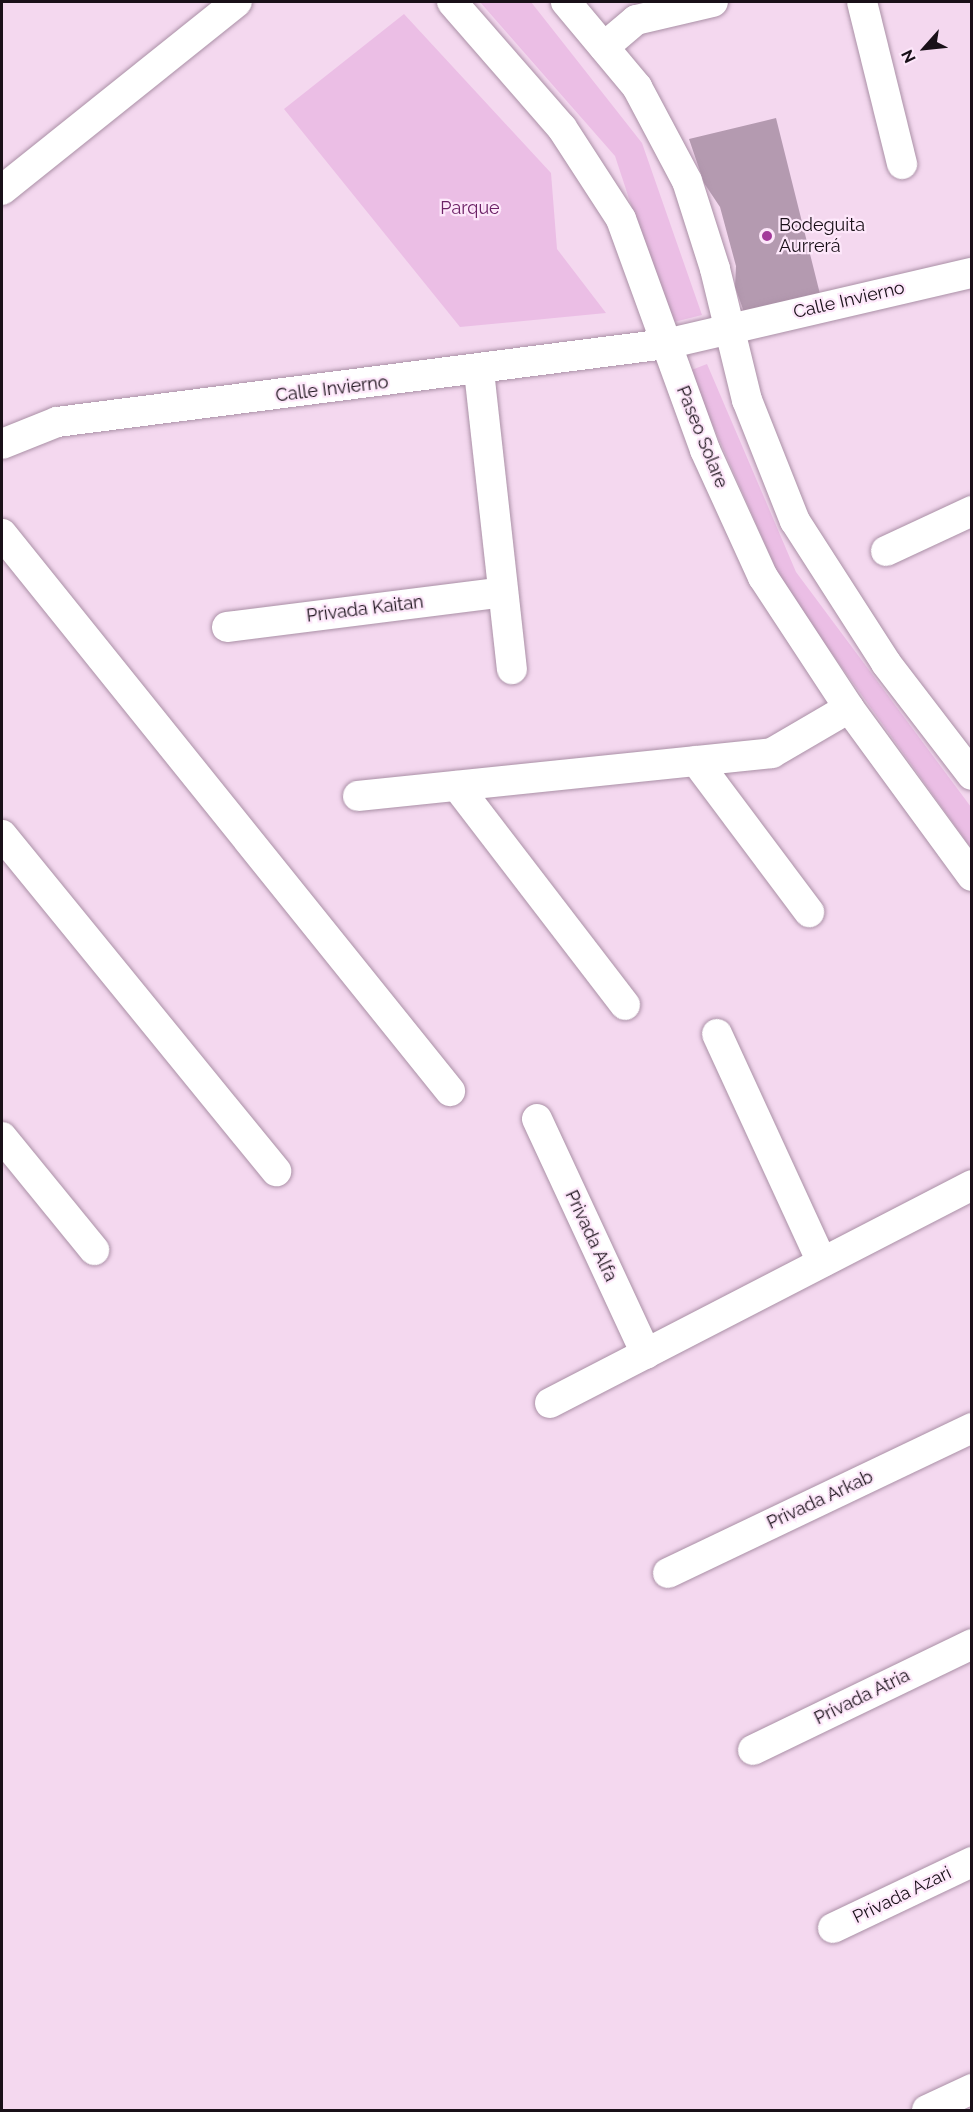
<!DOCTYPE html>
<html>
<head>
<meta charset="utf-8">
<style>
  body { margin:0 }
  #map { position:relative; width:973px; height:2112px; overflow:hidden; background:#f4d8ef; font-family:Raleway,sans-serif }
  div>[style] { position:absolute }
  .green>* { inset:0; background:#ebbee5 }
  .building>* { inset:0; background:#b49ab0 }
  .roads { filter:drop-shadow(0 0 2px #aa90a6) drop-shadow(0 0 2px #aa90a6) }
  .minor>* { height:30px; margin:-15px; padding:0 15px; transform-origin:15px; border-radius:15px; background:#fff }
  .dots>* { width:16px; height:16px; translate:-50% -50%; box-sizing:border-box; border:3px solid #fde7fa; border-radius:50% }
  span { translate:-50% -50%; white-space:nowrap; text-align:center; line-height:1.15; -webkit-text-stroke:4.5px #fde7fa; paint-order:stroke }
  .park-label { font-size:18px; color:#6b2065 }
  .poi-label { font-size:18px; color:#191018 }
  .left { translate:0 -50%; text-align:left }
  .street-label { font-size:18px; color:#191018 }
  .frame { position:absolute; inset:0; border:3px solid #191018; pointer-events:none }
  .north { position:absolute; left:895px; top:18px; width:60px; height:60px; -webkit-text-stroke:4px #fde7fa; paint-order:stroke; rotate:243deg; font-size:16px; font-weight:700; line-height:24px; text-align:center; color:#191018 }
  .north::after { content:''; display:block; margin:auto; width:21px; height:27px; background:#191018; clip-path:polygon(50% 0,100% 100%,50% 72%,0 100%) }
</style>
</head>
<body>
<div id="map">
  <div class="green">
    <div style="clip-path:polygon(480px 2px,531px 2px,642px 143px,702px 315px,670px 323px,615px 156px)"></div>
    <div style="clip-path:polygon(404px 14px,551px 173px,557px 249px,606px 313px,460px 327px,284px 109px)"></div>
    <div style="clip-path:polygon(707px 364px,796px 572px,971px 807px,971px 848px,783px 585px,689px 371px)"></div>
  </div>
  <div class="building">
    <div style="clip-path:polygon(776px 118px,820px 294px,744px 312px,735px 287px,736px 266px,720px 207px,704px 183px,689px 139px)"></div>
  </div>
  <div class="roads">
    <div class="minor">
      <div style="left:452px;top:2px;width:167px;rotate:48.9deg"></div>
      <div style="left:562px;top:128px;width:108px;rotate:57deg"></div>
      <div style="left:621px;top:219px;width:246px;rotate:70deg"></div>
      <div style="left:705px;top:450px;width:140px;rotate:65.5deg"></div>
      <div style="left:763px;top:577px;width:157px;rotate:56.7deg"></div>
      <div style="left:849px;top:708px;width:208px;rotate:53.8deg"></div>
      <div style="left:566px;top:2px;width:111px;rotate:50.1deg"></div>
      <div style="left:637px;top:87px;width:106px;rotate:62deg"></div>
      <div style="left:687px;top:181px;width:92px;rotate:72.3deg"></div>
      <div style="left:715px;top:269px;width:135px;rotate:76.3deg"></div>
      <div style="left:747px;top:400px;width:130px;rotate:68.4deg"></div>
      <div style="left:795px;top:521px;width:169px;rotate:57.3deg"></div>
      <div style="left:886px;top:663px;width:141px;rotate:52.5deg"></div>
      <div style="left:862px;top:2px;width:167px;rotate:76.1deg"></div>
      <div style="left:604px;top:47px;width:42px;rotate:-40.2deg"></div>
      <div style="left:636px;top:20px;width:79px;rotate:-13.2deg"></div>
      <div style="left:2px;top:190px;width:301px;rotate:-38.7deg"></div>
      <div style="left:479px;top:371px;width:300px;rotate:83.7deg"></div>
      <div style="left:2px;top:444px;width:59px;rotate:-21.8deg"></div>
      <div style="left:57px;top:422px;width:614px;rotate:-7.3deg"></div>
      <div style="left:666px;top:344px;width:314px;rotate:-13.1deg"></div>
      <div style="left:2px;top:534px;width:715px;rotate:51.19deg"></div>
      <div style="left:886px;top:551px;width:95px;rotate:-24.9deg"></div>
      <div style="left:227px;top:627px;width:278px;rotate:-7.2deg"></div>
      <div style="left:696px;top:761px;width:189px;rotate:53.2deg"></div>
      <div style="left:457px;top:786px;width:276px;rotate:52.5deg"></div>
      <div style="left:358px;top:796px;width:416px;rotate:-5.9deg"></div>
      <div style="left:772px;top:753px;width:89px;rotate:-30.3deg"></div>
      <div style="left:2px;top:835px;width:434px;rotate:50.8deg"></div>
      <div style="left:717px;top:1034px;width:251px;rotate:65.3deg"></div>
      <div style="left:537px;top:1119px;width:259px;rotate:65.1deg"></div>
      <div style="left:2px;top:1137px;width:146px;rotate:50.8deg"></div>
      <div style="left:550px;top:1403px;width:475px;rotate:-27.3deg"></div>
      <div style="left:668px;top:1573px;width:337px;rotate:-25.5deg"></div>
      <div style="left:753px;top:1750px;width:243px;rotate:-25.8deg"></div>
      <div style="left:833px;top:1928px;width:154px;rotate:-25.4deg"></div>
      <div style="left:927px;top:2110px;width:50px;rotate:-25deg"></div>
    </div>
  </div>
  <div class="dots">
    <div style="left:767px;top:236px;background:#a3399a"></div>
  </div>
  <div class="park-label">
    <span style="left:470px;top:208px">Parque</span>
  </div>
  <div class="poi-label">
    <span class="left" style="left:779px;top:236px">Bodeguita<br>Aurrerá</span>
  </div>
  <div class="street-label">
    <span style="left:849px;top:300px;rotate:-13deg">Calle Invierno</span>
    <span style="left:332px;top:389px;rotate:-7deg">Calle Invierno</span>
    <span style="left:702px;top:437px;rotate:68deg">Paseo Solare</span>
    <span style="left:365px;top:609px;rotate:-7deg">Privada Kaitan</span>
    <span style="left:591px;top:1236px;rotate:65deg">Privada Alfa</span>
    <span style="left:820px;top:1500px;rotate:-25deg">Privada Arkab</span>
    <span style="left:862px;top:1697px;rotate:-26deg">Privada Atria</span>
    <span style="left:902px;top:1895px;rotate:-26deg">Privada Azari</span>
  </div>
  <div class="frame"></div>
  <div class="north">N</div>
</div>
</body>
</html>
